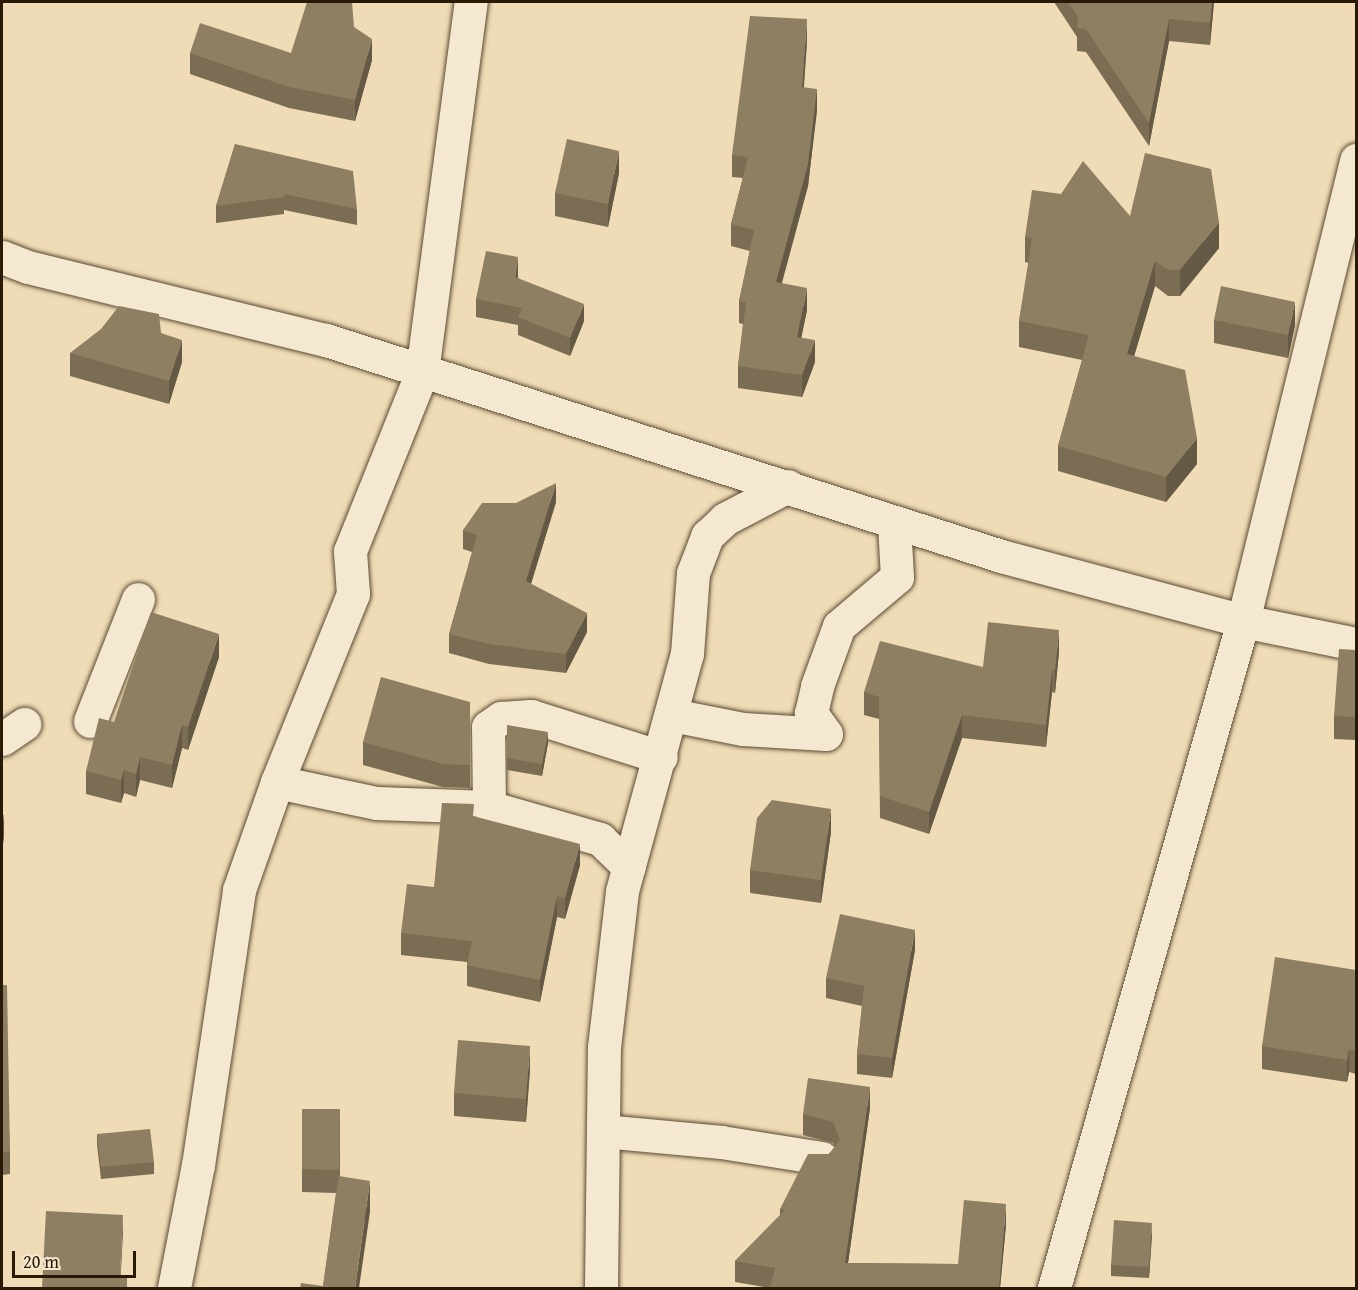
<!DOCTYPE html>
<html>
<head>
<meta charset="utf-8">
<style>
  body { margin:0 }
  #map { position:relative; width:1358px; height:1290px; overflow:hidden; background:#efdcb6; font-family:"Gentium Book Plus",serif }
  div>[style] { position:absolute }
  .roads { filter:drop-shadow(0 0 2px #5a4a32) drop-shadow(0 0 2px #5a4a32) }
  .street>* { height:33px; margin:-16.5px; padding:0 16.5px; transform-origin:16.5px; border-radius:16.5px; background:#f5e8d0 }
  .wall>* { inset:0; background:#7b6d54 }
  .shaded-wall>* { inset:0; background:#645945 }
  .building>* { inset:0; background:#8f7f62 }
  span { translate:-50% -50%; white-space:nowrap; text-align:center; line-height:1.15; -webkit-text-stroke:4.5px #f5e8d0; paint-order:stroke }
  .frame { position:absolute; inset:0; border:3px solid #281a06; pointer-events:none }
  .scale { position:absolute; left:12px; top:1251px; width:124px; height:27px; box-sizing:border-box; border:3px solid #281a06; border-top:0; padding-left:8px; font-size:18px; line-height:21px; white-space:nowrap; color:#281a06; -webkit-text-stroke:4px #f5e8d0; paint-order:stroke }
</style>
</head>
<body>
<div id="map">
  <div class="roads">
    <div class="street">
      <div style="left:2px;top:257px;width:28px;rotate:21deg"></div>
      <div style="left:28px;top:267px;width:307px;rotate:13.8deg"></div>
      <div style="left:326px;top:340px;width:709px;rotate:17.74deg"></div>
      <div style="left:1001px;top:556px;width:251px;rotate:15deg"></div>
      <div style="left:1243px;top:621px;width:115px;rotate:11.5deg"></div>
      <div style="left:672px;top:715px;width:72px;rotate:11.2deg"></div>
      <div style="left:743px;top:729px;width:83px;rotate:3.4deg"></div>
      <div style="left:826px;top:734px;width:26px;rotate:-126deg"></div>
      <div style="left:811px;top:713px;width:28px;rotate:-77deg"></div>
      <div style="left:817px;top:686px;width:64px;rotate:-69.9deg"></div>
      <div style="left:839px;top:626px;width:76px;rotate:-40.2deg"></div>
      <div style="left:897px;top:577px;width:54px;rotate:-93.2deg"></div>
      <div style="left:90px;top:721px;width:131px;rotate:-68.5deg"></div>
      <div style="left:2px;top:739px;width:27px;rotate:-34deg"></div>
      <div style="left:277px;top:782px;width:102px;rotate:11.9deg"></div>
      <div style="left:377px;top:803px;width:112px;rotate:2deg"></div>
      <div style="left:489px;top:807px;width:116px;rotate:16.1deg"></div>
      <div style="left:600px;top:839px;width:40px;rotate:44deg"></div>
      <div style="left:489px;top:807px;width:80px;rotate:-90.7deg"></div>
      <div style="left:488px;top:727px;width:16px;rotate:-35deg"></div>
      <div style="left:501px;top:718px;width:30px;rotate:-4deg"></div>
      <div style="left:531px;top:716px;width:136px;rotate:17.5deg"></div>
      <div style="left:603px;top:1131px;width:119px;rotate:5.3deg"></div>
      <div style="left:721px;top:1142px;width:102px;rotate:9deg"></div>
      <div style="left:174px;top:1288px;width:125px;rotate:-79deg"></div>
      <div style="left:198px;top:1165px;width:278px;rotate:-81.5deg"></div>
      <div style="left:239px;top:890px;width:114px;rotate:-70.6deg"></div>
      <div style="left:277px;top:782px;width:203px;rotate:-68deg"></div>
      <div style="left:353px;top:594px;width:43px;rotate:-94deg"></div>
      <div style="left:350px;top:551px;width:193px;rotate:-68.1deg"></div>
      <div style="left:422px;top:372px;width:373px;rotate:-82.5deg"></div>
      <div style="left:601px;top:1288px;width:241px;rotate:-89.3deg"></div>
      <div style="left:604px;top:1047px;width:157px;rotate:-83.4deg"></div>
      <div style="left:622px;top:891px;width:246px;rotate:-74.7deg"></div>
      <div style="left:687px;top:654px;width:81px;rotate:-85.8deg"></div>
      <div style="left:693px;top:573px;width:40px;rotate:-69deg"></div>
      <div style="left:707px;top:536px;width:25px;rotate:-43deg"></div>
      <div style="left:725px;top:519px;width:71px;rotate:-27.6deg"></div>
      <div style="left:1054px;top:1288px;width:693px;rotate:-74.18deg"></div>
      <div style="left:1243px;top:621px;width:475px;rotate:-76.2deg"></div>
    </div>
  </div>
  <div class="wall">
    <div style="clip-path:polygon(1046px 2px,1214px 2px,1210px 45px,1169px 41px,1149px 146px,1086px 52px,1077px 51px,1077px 37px,1054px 2px)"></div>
    <div style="clip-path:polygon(354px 27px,372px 60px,355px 121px,289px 108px,190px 74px,190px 53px,291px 53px)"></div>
    <div style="clip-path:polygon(807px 41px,804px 87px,817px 110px,808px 186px,782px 283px,807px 310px,801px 338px,815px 362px,802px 397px,738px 388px,738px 366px,743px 324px,739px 323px,739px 301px,750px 251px,731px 246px,731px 224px,743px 178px,732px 177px,732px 155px)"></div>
    <div style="clip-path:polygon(235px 144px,357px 209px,357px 225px,284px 210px,284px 214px,216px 223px,216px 206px)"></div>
    <div style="clip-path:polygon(619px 173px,608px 227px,555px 216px,555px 193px)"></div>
    <div style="clip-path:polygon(1130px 216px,1219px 248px,1180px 296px,1168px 296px,1155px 286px,1134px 356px,1197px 464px,1166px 502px,1058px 471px,1058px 446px,1082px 360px,1019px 347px,1019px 321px,1029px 263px,1025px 262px,1025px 237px)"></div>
    <div style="clip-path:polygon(518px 275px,518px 278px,584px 321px,570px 356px,518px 335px,518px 325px,476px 317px,476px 299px)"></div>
    <div style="clip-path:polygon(1214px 320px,1295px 325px,1288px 358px,1214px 343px)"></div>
    <div style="clip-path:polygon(161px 333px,182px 362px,169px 404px,70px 376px,70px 353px)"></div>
    <div style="clip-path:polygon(556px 502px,531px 584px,587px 632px,566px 673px,489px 664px,449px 653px,449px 634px,472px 552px,463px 549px,463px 530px,516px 503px)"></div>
    <div style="clip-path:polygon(1356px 650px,1356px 740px,1334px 739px,1334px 716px)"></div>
    <div style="clip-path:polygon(1059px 652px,1055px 693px,1052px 692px,1046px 747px,962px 738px,929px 834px,880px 818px,879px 719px,864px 715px,864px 692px)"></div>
    <div style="clip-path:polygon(219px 657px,188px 750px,182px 748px,172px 788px,140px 780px,136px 797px,124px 793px,121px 803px,86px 794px,86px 771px,114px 722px)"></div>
    <div style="clip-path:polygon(470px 702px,470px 788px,443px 787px,363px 765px,363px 742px)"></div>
    <div style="clip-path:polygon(507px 725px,548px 743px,542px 776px,507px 770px)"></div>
    <div style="clip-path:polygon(474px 816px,580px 865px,565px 919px,557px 917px,540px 1002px,467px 986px,467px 962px,401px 955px,401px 933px,434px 887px)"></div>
    <div style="clip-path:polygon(831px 832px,821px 903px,750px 893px,750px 870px)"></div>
    <div style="clip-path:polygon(915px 950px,892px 1078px,857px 1074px,857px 1054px,862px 1006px,826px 998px,826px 978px)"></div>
    <div style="clip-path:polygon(1356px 970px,1356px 1074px,1349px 1072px,1347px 1082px,1262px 1069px,1262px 1046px)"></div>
    <div style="clip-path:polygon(2px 985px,10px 1151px,10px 1174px,2px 1175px)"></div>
    <div style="clip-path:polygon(530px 1069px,526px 1122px,454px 1116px,454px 1093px)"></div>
    <div style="clip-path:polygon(870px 1108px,848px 1263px,958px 1264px,1006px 1225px,1000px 1288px,770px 1288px,735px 1282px,735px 1261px,780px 1215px,780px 1209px,835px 1147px,833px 1143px,803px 1135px,803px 1114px)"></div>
    <div style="clip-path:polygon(302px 1109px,340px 1109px,340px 1177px,370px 1212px,323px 1286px,336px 1193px,302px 1192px)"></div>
    <div style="clip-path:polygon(97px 1134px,154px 1162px,154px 1174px,101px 1179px,97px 1145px)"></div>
    <div style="clip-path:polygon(1152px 1234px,1149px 1278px,1111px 1276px,1111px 1265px)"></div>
  </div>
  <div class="shaded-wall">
    <div style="clip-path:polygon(1212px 2px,1214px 2px,1210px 45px,1210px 23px)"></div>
    <div style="clip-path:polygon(807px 19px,807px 41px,802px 109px,802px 87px)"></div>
    <div style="clip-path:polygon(1169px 19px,1169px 41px,1149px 146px,1149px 123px)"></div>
    <div style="clip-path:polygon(372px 39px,372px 60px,355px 121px,355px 100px)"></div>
    <div style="clip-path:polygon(817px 89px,817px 110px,808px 186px,776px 303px,776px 282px)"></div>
    <div style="clip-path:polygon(619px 151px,619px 173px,608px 227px,608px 204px)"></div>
    <div style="clip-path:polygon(1219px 222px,1219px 248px,1180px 296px,1180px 270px)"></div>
    <div style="clip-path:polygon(518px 257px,518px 275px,515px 295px,515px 277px)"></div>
    <div style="clip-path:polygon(1155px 261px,1155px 286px,1127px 380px,1127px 354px)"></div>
    <div style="clip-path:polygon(807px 288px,807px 310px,797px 359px,797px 337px)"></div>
    <div style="clip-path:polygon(1295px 302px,1295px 325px,1288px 358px,1288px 335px)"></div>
    <div style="clip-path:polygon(584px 304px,584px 321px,570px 356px,570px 338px)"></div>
    <div style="clip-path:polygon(182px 340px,182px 362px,169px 404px,169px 381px)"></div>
    <div style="clip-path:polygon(815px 340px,815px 362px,802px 397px,802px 375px)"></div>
    <div style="clip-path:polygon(1197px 438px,1197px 464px,1166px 502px,1166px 477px)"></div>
    <div style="clip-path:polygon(556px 483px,556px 502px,526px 600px,526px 581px)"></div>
    <div style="clip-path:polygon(587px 613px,587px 632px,566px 673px,566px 654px)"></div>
    <div style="clip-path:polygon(1059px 630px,1059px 652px,1055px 693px,1055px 670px)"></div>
    <div style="clip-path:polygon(219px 634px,219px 657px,188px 750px,188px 727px)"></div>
    <div style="clip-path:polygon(1052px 670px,1052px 692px,1046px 747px,1046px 725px)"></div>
    <div style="clip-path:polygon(962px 715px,962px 738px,929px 834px,929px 812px)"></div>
    <div style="clip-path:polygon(182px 725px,182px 748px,172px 788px,172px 765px)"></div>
    <div style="clip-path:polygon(548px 732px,548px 743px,542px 776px,542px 764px)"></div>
    <div style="clip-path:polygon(140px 757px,140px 780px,136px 797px,136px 774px)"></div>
    <div style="clip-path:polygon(124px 770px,124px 793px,121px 803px,121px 780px)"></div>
    <div style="clip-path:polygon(831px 809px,831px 832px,821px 903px,821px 880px)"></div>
    <div style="clip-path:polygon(4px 815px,4px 838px,2px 850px,2px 827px)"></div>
    <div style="clip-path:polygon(580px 844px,580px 865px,565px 919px,565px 898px)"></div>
    <div style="clip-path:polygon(557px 896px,557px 917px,540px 1002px,540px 980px)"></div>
    <div style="clip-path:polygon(915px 930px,915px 950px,892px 1078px,892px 1058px)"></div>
    <div style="clip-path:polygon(530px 1046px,530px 1069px,526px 1122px,526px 1099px)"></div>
    <div style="clip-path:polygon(1349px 1049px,1349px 1072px,1347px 1082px,1347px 1060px)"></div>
    <div style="clip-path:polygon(870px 1087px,870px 1108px,845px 1284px,845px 1263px)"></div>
    <div style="clip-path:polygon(370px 1181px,370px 1212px,359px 1288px,355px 1288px)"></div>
    <div style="clip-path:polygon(1006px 1204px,1006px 1225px,1000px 1288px,999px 1288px)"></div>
    <div style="clip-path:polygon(123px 1215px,123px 1233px,120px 1288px,120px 1277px)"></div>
    <div style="clip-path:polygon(1152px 1223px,1152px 1234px,1149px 1278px,1149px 1267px)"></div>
  </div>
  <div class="building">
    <div style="clip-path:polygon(307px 2px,352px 2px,354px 27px,372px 39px,355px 100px,289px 87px,190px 53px,200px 23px,291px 53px)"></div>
    <div style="clip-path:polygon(1068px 2px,1212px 2px,1210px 23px,1169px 19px,1149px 123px,1086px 29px,1077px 28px,1078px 17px)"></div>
    <div style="clip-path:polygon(750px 16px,807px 19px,802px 87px,817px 89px,808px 164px,776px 282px,807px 288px,797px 337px,815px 340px,802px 375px,738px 366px,746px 303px,739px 301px,754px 230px,731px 224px,748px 157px,732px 155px)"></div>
    <div style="clip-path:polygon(567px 139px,619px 151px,608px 204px,555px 193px)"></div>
    <div style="clip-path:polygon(235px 144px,353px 171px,357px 209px,284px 194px,284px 197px,216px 206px)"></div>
    <div style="clip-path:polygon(1145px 153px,1211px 169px,1219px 222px,1180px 270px,1168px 270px,1155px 261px,1127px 354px,1185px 370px,1197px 438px,1166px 477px,1058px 446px,1089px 335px,1019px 321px,1032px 238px,1025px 237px,1032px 190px,1061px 194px,1083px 161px,1130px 216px)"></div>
    <div style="clip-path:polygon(486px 251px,518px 257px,515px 277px,584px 304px,570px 338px,518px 317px,522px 308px,476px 299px)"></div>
    <div style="clip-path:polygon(1221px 286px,1295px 302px,1288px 335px,1214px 320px)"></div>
    <div style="clip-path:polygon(119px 306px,159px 314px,161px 333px,182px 340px,169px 381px,70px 353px,101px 329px)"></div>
    <div style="clip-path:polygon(556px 483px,526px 581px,587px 613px,566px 654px,489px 644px,449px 634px,477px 535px,463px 530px,482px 503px,516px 503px)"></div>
    <div style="clip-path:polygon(151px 612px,219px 634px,188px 727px,182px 725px,172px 765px,140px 757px,136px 774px,124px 770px,121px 780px,86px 771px,99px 718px,114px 722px)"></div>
    <div style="clip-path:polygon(988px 622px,1059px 630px,1055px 670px,1052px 670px,1046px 725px,962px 715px,929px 812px,880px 796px,879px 697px,864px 692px,880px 641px,983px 667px)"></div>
    <div style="clip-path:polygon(1339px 649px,1356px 650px,1356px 717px,1334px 716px)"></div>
    <div style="clip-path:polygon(381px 677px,470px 702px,470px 765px,443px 764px,363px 742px)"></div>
    <div style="clip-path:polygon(507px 725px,548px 732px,542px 764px,507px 758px)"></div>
    <div style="clip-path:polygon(772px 800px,831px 809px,821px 880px,750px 870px,757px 818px)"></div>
    <div style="clip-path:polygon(442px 803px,474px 804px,473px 816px,580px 844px,565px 898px,557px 896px,540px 980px,467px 965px,472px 941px,401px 933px,407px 884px,434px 887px)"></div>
    <div style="clip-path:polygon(2px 815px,4px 815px,2px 827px)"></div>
    <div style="clip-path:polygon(840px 914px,915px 930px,892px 1058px,857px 1054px,864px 986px,826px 978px)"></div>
    <div style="clip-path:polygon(1275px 957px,1356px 970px,1356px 1051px,1349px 1049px,1347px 1060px,1262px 1046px)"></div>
    <div style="clip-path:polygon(2px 985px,7px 985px,10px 1151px,2px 1153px)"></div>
    <div style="clip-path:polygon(458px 1040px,530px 1046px,526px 1099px,454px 1093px)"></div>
    <div style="clip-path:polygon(808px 1078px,870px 1087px,845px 1263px,958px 1264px,964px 1200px,1006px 1204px,999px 1288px,770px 1288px,775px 1268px,735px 1261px,785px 1210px,780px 1209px,808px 1154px,829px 1154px,840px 1140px,833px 1122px,803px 1114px)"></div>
    <div style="clip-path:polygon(302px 1109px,340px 1109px,339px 1170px,302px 1169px)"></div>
    <div style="clip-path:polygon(150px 1129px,154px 1162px,101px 1167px,97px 1134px)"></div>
    <div style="clip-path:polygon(339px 1176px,370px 1181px,355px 1288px,300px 1288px,301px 1283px,323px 1286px)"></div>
    <div style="clip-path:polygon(46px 1211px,123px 1215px,120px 1277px,127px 1278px,127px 1288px,42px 1288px)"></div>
    <div style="clip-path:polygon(1114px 1220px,1152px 1223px,1149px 1267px,1111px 1265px)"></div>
  </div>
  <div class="frame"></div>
  <div class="scale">20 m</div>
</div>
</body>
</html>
